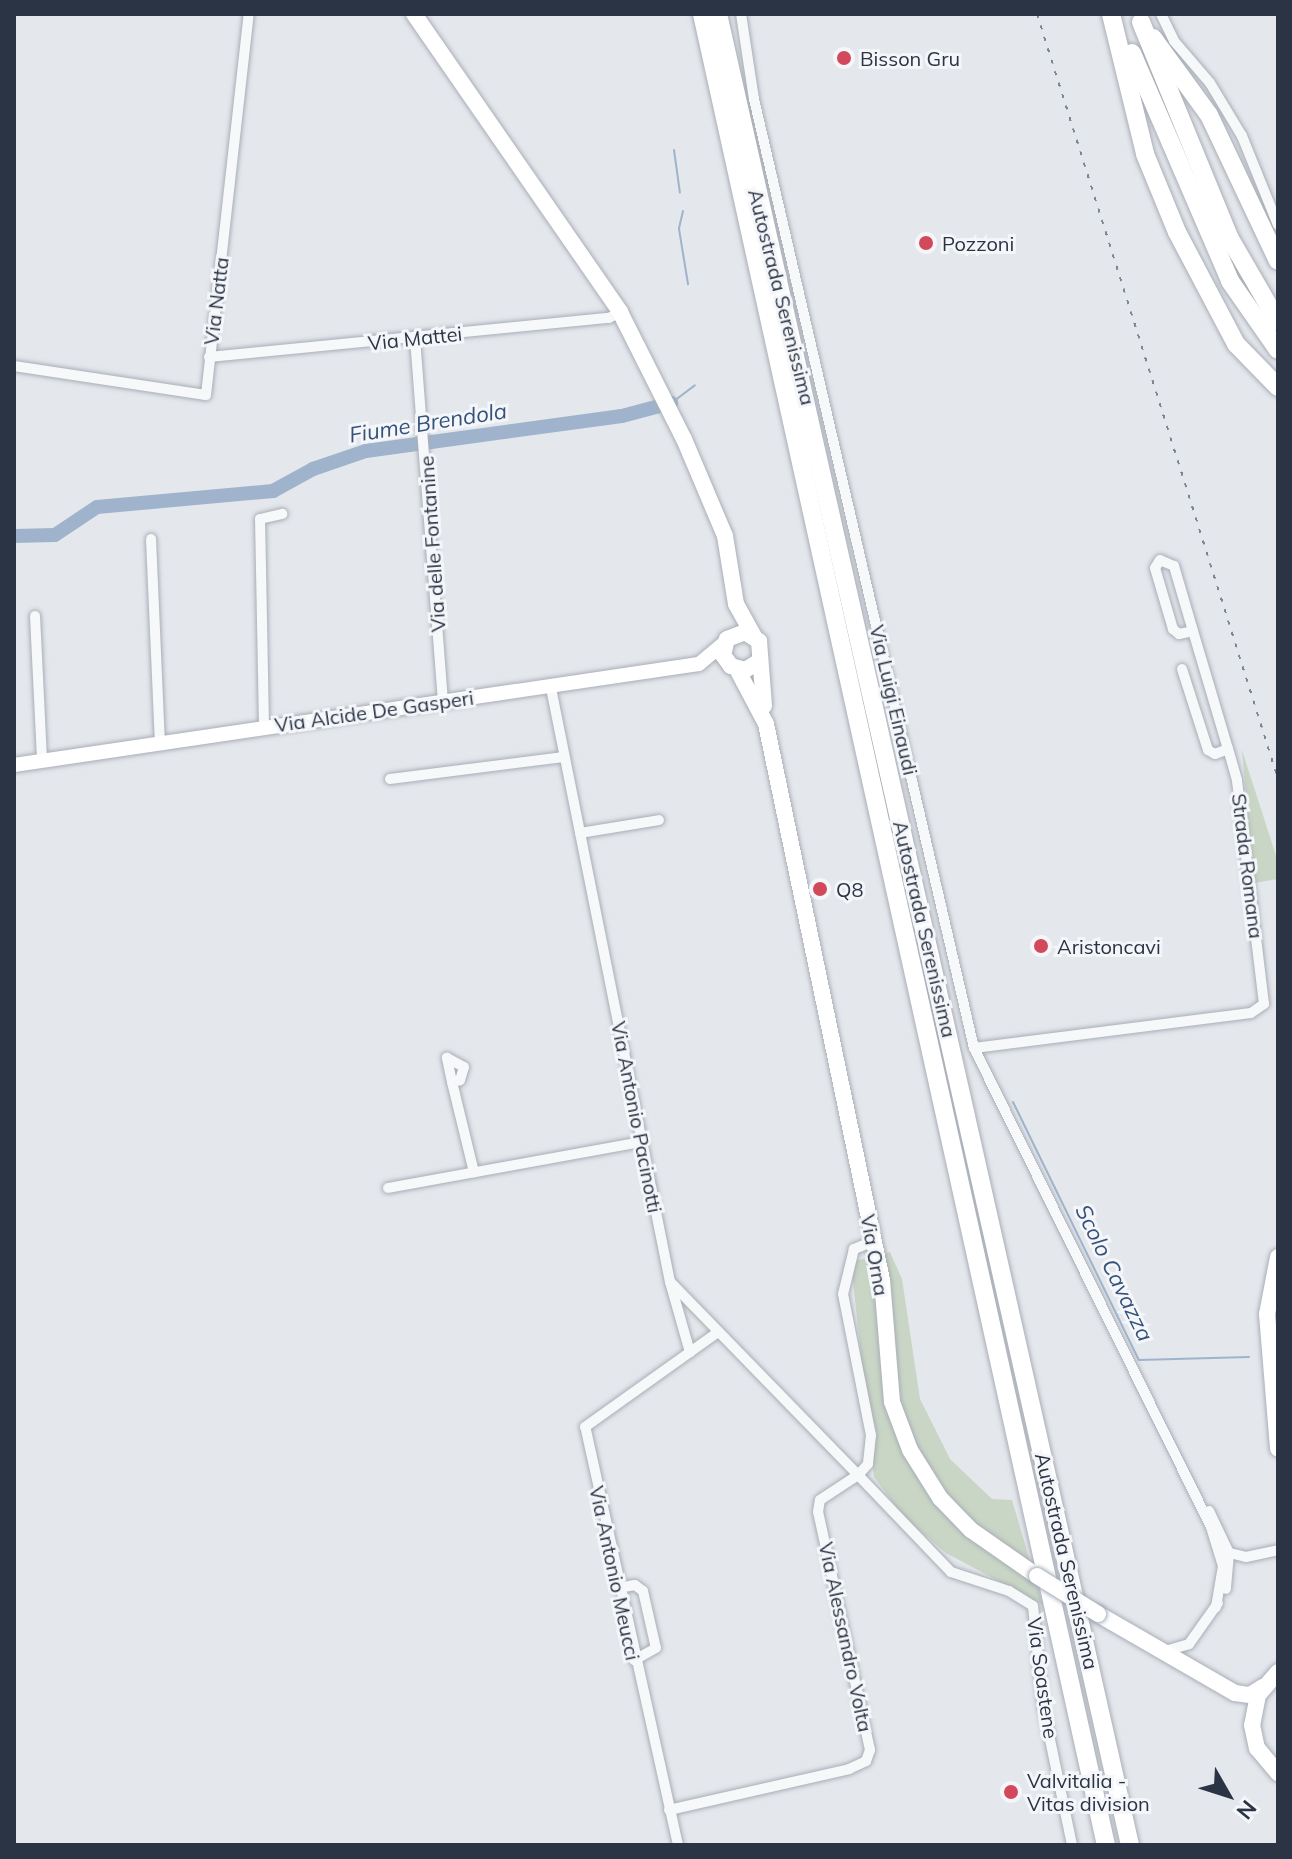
<!DOCTYPE html>
<html>
<head>
<meta charset="utf-8">
<style>
  body { margin:0 }
  #map { position:relative; width:1292px; height:1859px; overflow:hidden; background:#e4e7ec; font-family:Mulish,sans-serif }
  div>[style] { position:absolute }
  .green>* { inset:0; background:#c9d6c5 }
  .stream>* { height:2px; margin:-1px; padding:0 1px; transform-origin:1px; border-radius:1px; background:#9fb4cc }
  .river>* { height:14px; margin:-7px; padding:0 7px; transform-origin:7px; border-radius:7px; background:#9fb4cc }
  .roads { filter:drop-shadow(0 0 2px #a9aeb7) drop-shadow(0 0 2px #a9aeb7) }
  .minor>* { height:10px; margin:-5px; padding:0 5px; transform-origin:5px; border-radius:5px; background:#f7f8fa }
  .secondary>* { height:14px; margin:-7px; padding:0 7px; transform-origin:7px; border-radius:7px; background:#fff }
  .primary>* { height:16px; margin:-8px; padding:0 8px; transform-origin:8px; border-radius:8px; background:#fff }
  .motorway>* { height:18px; margin:-9px; padding:0 9px; transform-origin:9px; border-radius:9px; background:#fff }
  .rail>* { height:2px; margin-top:-1px; transform-origin:0; background:repeating-linear-gradient(90deg,#7d8696 0 4px,transparent 0 12px) }
  .bridges { filter:drop-shadow(0 0 2px #a3abb8) drop-shadow(0 0 2px #a3abb8) }
  .primary-bridge>* { height:16px; margin:-8px; padding:0 8px; transform-origin:8px; border-radius:8px; background:#fff }
  .dots>* { width:22px; height:22px; translate:-50% -50%; box-sizing:border-box; border:4px solid #f4f6f9; border-radius:50% }
  span { translate:-50% -50%; white-space:nowrap; text-align:center; line-height:1.15; -webkit-text-stroke:6px #f4f6f9; paint-order:stroke }
  .poi-label { font-size:20px; color:#2b3445 }
  .left { translate:0 -50%; text-align:left }
  .street-label { font-size:20px; color:#2b3445 }
  .water-label { font-size:22px; color:#34527a; font-style:italic }
  .frame { position:absolute; inset:0; border:16px solid #2b3445; pointer-events:none }
  .north { position:absolute; left:1188px; top:1755px; width:80px; height:80px; -webkit-text-stroke:6px #f4f6f9; paint-order:stroke; rotate:129deg; font-size:22px; font-weight:700; line-height:32px; text-align:center; color:#2b3445 }
  .north::after { content:''; display:block; margin:auto; width:28px; height:36px; background:#2b3445; clip-path:polygon(50% 0,100% 100%,50% 72%,0 100%) }
</style>
</head>
<body>
<div id="map">
  <div class="green">
    <div style="clip-path:polygon(1242px 750px,1278px 862px,1278px 879px,1254px 883px)"></div>
    <div style="clip-path:polygon(890px 1252px,902px 1279px,920px 1399px,950px 1459px,992px 1499px,1012px 1500px,1043px 1605px,946px 1553px,903px 1516px,874px 1477px,851px 1262px)"></div>
  </div>
  <div class="stream">
    <div style="left:674px;top:150px;width:43px;rotate:82.1deg"></div>
    <div style="left:683px;top:211px;width:18px;rotate:103deg"></div>
    <div style="left:679px;top:229px;width:56px;rotate:80.7deg"></div>
    <div style="left:674px;top:401px;width:26px;rotate:-37deg"></div>
    <div style="left:1013px;top:1102px;width:287px;rotate:64deg"></div>
    <div style="left:1139px;top:1360px;width:110px;rotate:-1.6deg"></div>
  </div>
  <div class="river">
    <div style="left:14px;top:536px;width:41px;rotate:-1.4deg"></div>
    <div style="left:55px;top:535px;width:50px;rotate:-33.7deg"></div>
    <div style="left:97px;top:507px;width:177px;rotate:-5.2deg"></div>
    <div style="left:273px;top:491px;width:46px;rotate:-28.8deg"></div>
    <div style="left:313px;top:469px;width:56px;rotate:-18.8deg"></div>
    <div style="left:366px;top:451px;width:258px;rotate:-7.8deg"></div>
    <div style="left:622px;top:416px;width:51px;rotate:-14.9deg"></div>
  </div>
  <div class="roads">
    <div class="minor">
      <div style="left:741px;top:14px;width:86px;rotate:81.3deg"></div>
      <div style="left:754px;top:99px;width:974px;rotate:76.95deg"></div>
      <div style="left:974px;top:1048px;width:534px;rotate:63.67deg"></div>
      <div style="left:1211px;top:1527px;width:41px;rotate:72.9deg"></div>
      <div style="left:1223px;top:1566px;width:42px;rotate:99.7deg"></div>
      <div style="left:1161px;top:14px;width:30px;rotate:64deg"></div>
      <div style="left:1174px;top:41px;width:55px;rotate:49.4deg"></div>
      <div style="left:1210px;top:83px;width:62px;rotate:58.9deg"></div>
      <div style="left:1242px;top:136px;width:96px;rotate:68deg"></div>
      <div style="left:415px;top:338px;width:365px;rotate:85.6deg"></div>
      <div style="left:209px;top:357px;width:402px;rotate:-5.6deg"></div>
      <div style="left:609px;top:318px;width:13px;rotate:-29deg"></div>
      <div style="left:14px;top:366px;width:194px;rotate:8.6deg"></div>
      <div style="left:206px;top:395px;width:383px;rotate:-83.6deg"></div>
      <div style="left:151px;top:539px;width:203px;rotate:87.5deg"></div>
      <div style="left:35px;top:616px;width:144px;rotate:87.2deg"></div>
      <div style="left:1182px;top:669px;width:85px;rotate:72.2deg"></div>
      <div style="left:1208px;top:750px;width:8px;rotate:30deg"></div>
      <div style="left:1215px;top:754px;width:14px;rotate:-21deg"></div>
      <div style="left:551px;top:688px;width:606px;rotate:78.67deg"></div>
      <div style="left:670px;top:1282px;width:73px;rotate:74.1deg"></div>
      <div style="left:264px;top:725px;width:206px;rotate:-91.1deg"></div>
      <div style="left:260px;top:519px;width:23px;rotate:-13deg"></div>
      <div style="left:390px;top:779px;width:175px;rotate:-7.2deg"></div>
      <div style="left:580px;top:833px;width:80px;rotate:-9.3deg"></div>
      <div style="left:974px;top:1048px;width:279px;rotate:-7.2deg"></div>
      <div style="left:1251px;top:1013px;width:16px;rotate:-35deg"></div>
      <div style="left:1264px;top:1004px;width:226px;rotate:-96.9deg"></div>
      <div style="left:1237px;top:780px;width:32px;rotate:-106deg"></div>
      <div style="left:1228px;top:749px;width:123px;rotate:-106.5deg"></div>
      <div style="left:1193px;top:631px;width:68px;rotate:-106.3deg"></div>
      <div style="left:1174px;top:566px;width:15px;rotate:-157deg"></div>
      <div style="left:1160px;top:560px;width:9px;rotate:122deg"></div>
      <div style="left:1155px;top:568px;width:64px;rotate:73.6deg"></div>
      <div style="left:1173px;top:629px;width:8px;rotate:40deg"></div>
      <div style="left:1179px;top:634px;width:14px;rotate:-12deg"></div>
      <div style="left:452px;top:1082px;width:25px;rotate:-102deg"></div>
      <div style="left:447px;top:1058px;width:19px;rotate:28deg"></div>
      <div style="left:464px;top:1067px;width:14px;rotate:107deg"></div>
      <div style="left:460px;top:1080px;width:8px;rotate:166deg"></div>
      <div style="left:452px;top:1082px;width:93px;rotate:76.3deg"></div>
      <div style="left:388px;top:1188px;width:257px;rotate:-10.3deg"></div>
      <div style="left:874px;top:1241px;width:22px;rotate:158deg"></div>
      <div style="left:854px;top:1249px;width:46px;rotate:103.7deg"></div>
      <div style="left:843px;top:1294px;width:144px;rotate:78.8deg"></div>
      <div style="left:871px;top:1435px;width:29px;rotate:96deg"></div>
      <div style="left:868px;top:1464px;width:15px;rotate:132deg"></div>
      <div style="left:858px;top:1475px;width:134px;rotate:46.2deg"></div>
      <div style="left:951px;top:1572px;width:61px;rotate:18.1deg"></div>
      <div style="left:1009px;top:1591px;width:28px;rotate:32deg"></div>
      <div style="left:1033px;top:1606px;width:100px;rotate:84.3deg"></div>
      <div style="left:1043px;top:1706px;width:142px;rotate:78.2deg"></div>
      <div style="left:1209px;top:1511px;width:47px;rotate:64.5deg"></div>
      <div style="left:1229px;top:1553px;width:36px;rotate:95deg"></div>
      <div style="left:1226px;top:1552px;width:21px;rotate:14deg"></div>
      <div style="left:1246px;top:1557px;width:33px;rotate:-12deg"></div>
      <div style="left:618px;top:1588px;width:17px;rotate:-10deg"></div>
      <div style="left:635px;top:1585px;width:10px;rotate:37deg"></div>
      <div style="left:643px;top:1591px;width:58px;rotate:77.2deg"></div>
      <div style="left:656px;top:1648px;width:25px;rotate:151deg"></div>
      <div style="left:1165px;top:1651px;width:25px;rotate:-16deg"></div>
      <div style="left:1189px;top:1644px;width:50px;rotate:-54.7deg"></div>
      <div style="left:669px;top:1810px;width:185px;rotate:-12.8deg"></div>
      <div style="left:849px;top:1769px;width:19px;rotate:-25deg"></div>
      <div style="left:866px;top:1761px;width:12px;rotate:-70deg"></div>
      <div style="left:870px;top:1750px;width:244px;rotate:-102.3deg"></div>
      <div style="left:818px;top:1512px;width:12px;rotate:-81deg"></div>
      <div style="left:820px;top:1500px;width:45px;rotate:-33.3deg"></div>
      <div style="left:858px;top:1475px;width:269px;rotate:-134.2deg"></div>
      <div style="left:678px;top:1845px;width:428px;rotate:-102.5deg"></div>
      <div style="left:585px;top:1427px;width:162px;rotate:-35.5deg"></div>
    </div>
    <div class="secondary">
      <div style="left:14px;top:765px;width:692px;rotate:-8.39deg"></div>
      <div style="left:699px;top:664px;width:35px;rotate:-40deg"></div>
    </div>
    <div class="primary">
      <div style="left:414px;top:14px;width:362px;rotate:55.3deg"></div>
      <div style="left:620px;top:312px;width:142px;rotate:63.3deg"></div>
      <div style="left:684px;top:439px;width:105px;rotate:67.1deg"></div>
      <div style="left:725px;top:536px;width:69px;rotate:80.8deg"></div>
      <div style="left:736px;top:604px;width:37px;rotate:61deg"></div>
      <div style="left:758px;top:662px;width:15px;rotate:148deg"></div>
      <div style="left:745px;top:670px;width:15px;rotate:-164deg"></div>
      <div style="left:731px;top:666px;width:14px;rotate:-126deg"></div>
      <div style="left:723px;top:655px;width:16px;rotate:-76deg"></div>
      <div style="left:727px;top:639px;width:19px;rotate:-21deg"></div>
      <div style="left:745px;top:632px;width:17px;rotate:33deg"></div>
      <div style="left:759px;top:641px;width:65px;rotate:85.6deg"></div>
      <div style="left:737px;top:669px;width:62px;rotate:62.2deg"></div>
      <div style="left:766px;top:724px;width:568px;rotate:78.22deg"></div>
      <div style="left:882px;top:1280px;width:122px;rotate:85.3deg"></div>
      <div style="left:892px;top:1402px;width:51px;rotate:69.4deg"></div>
      <div style="left:910px;top:1450px;width:57px;rotate:58deg"></div>
      <div style="left:940px;top:1498px;width:45px;rotate:45.9deg"></div>
      <div style="left:971px;top:1530px;width:80px;rotate:34.9deg"></div>
      <div style="left:1278px;top:1257px;width:58px;rotate:100.9deg"></div>
      <div style="left:1267px;top:1314px;width:135px;rotate:85.3deg"></div>
      <div style="left:1098px;top:1614px;width:158px;rotate:30deg"></div>
      <div style="left:1235px;top:1693px;width:15px;rotate:8deg"></div>
      <div style="left:1250px;top:1695px;width:15px;rotate:-32deg"></div>
      <div style="left:1278px;top:1672px;width:30px;rotate:131deg"></div>
      <div style="left:1258px;top:1695px;width:31px;rotate:101deg"></div>
      <div style="left:1252px;top:1725px;width:24px;rotate:78deg"></div>
      <div style="left:1257px;top:1748px;width:33px;rotate:50deg"></div>
    </div>
    <div class="motorway">
      <div style="left:702px;top:14px;width:1875px;rotate:77.56deg"></div>
      <div style="left:718px;top:14px;width:1877px;rotate:77.32deg"></div>
      <div style="left:1111px;top:14px;width:144px;rotate:76.3deg"></div>
      <div style="left:1145px;top:154px;width:84px;rotate:67.7deg"></div>
      <div style="left:1177px;top:232px;width:127px;rotate:62.2deg"></div>
      <div style="left:1236px;top:344px;width:60px;rotate:45.7deg"></div>
      <div style="left:1141px;top:22px;width:232px;rotate:67.7deg"></div>
      <div style="left:1229px;top:237px;width:98px;rotate:60deg"></div>
      <div style="left:1153px;top:38px;width:95px;rotate:54deg"></div>
      <div style="left:1209px;top:115px;width:161px;rotate:64.7deg"></div>
      <div style="left:1132px;top:53px;width:248px;rotate:66.7deg"></div>
      <div style="left:1230px;top:281px;width:84px;rotate:55.2deg"></div>
    </div>
  </div>
  <div class="rail">
    <div style="left:1037px;top:14px;width:802px;rotate:72.51deg"></div>
  </div>
  <div class="bridges">
    <div class="primary-bridge">
      <div style="left:1037px;top:1576px;width:72px;rotate:31.9deg"></div>
    </div>
  </div>
  <div class="dots">
    <div style="left:844px;top:58px;background:#d1495b"></div>
    <div style="left:926px;top:243px;background:#d1495b"></div>
    <div style="left:820px;top:889px;background:#d1495b"></div>
    <div style="left:1041px;top:946px;background:#d1495b"></div>
    <div style="left:1011px;top:1792px;background:#d1495b"></div>
  </div>
  <div class="poi-label">
    <span class="left" style="left:860px;top:58px">Bisson Gru</span>
    <span class="left" style="left:942px;top:243px">Pozzoni</span>
    <span class="left" style="left:836px;top:889px">Q8</span>
    <span class="left" style="left:1057px;top:946px">Aristoncavi</span>
    <span class="left" style="left:1027px;top:1792px">Valvitalia -<br>Vitas division</span>
  </div>
  <div class="street-label">
    <span style="left:782px;top:297px;rotate:76deg">Autostrada Serenissima</span>
    <span style="left:216px;top:301px;rotate:-83deg">Via Natta</span>
    <span style="left:415px;top:338px;rotate:-6deg">Via Mattei</span>
    <span style="left:432px;top:544px;rotate:-94deg">Via delle Fontanine</span>
    <span style="left:894px;top:700px;rotate:77deg">Via Luigi Einaudi</span>
    <span style="left:374px;top:711px;rotate:-8deg">Via Alcide De Gasperi</span>
    <span style="left:1248px;top:866px;rotate:83deg">Strada Romana</span>
    <span style="left:925px;top:929px;rotate:77deg">Autostrada Serenissima</span>
    <span style="left:637px;top:1117px;rotate:79deg">Via Antonio Pacinotti</span>
    <span style="left:875px;top:1255px;rotate:80deg">Via Orna</span>
    <span style="left:1067px;top:1561px;rotate:77deg">Autostrada Serenissima</span>
    <span style="left:615px;top:1573px;rotate:78deg">Via Antonio Meucci</span>
    <span style="left:846px;top:1637px;rotate:78deg">Via Alessandro Volta</span>
    <span style="left:1043px;top:1678px;rotate:82deg">Via Soastene</span>
  </div>
  <div class="water-label">
    <span style="left:428px;top:423px;rotate:-9deg">Fiume Brendola</span>
    <span style="left:1114px;top:1273px;rotate:64deg">Scolo Cavazza</span>
  </div>
  <div class="frame"></div>
  <div class="north">N</div>
</div>
</body>
</html>
